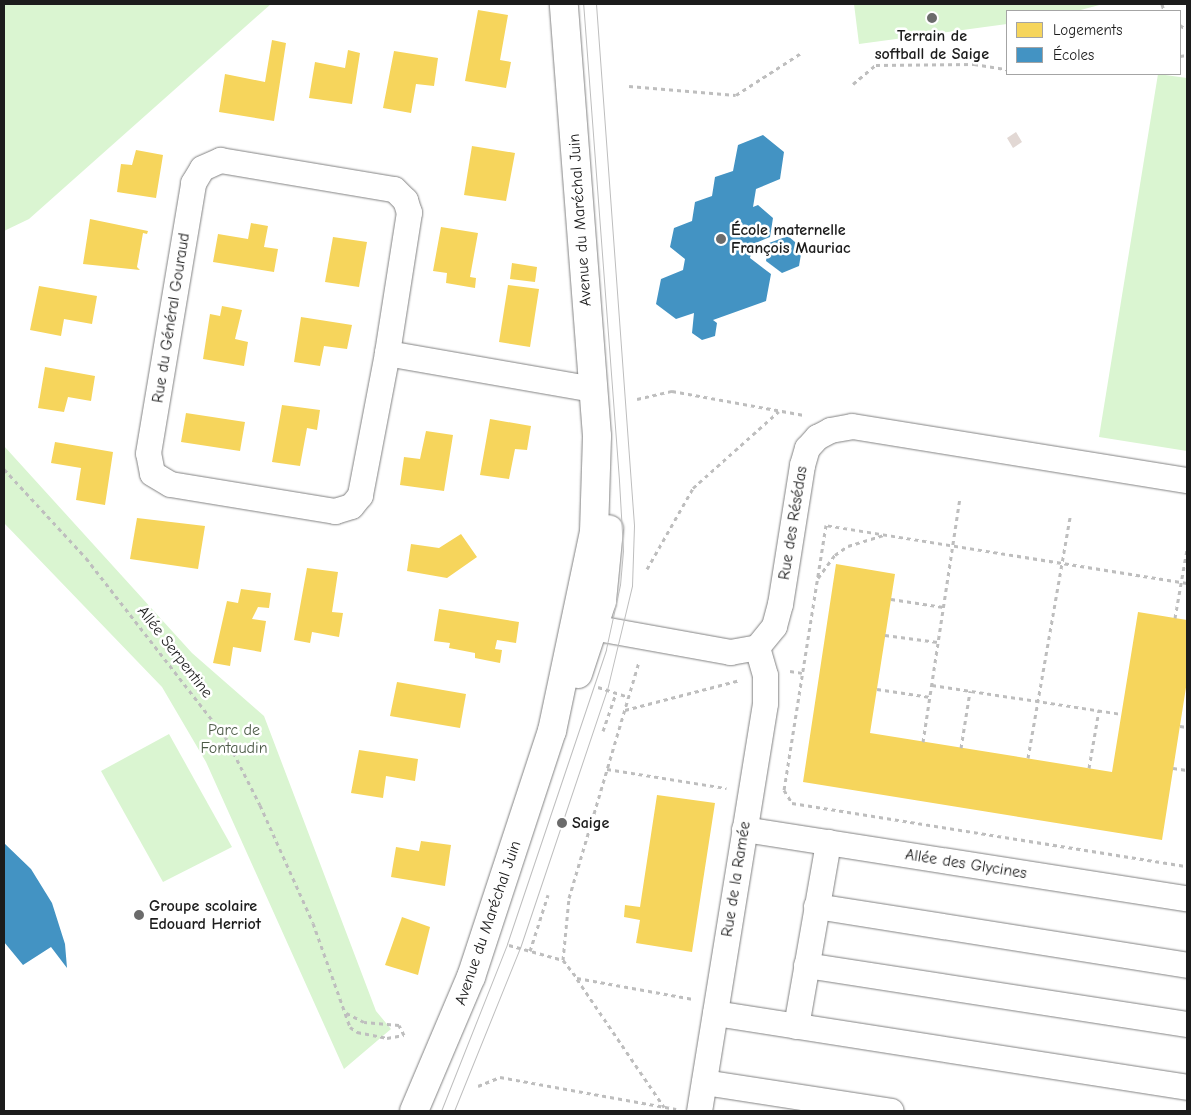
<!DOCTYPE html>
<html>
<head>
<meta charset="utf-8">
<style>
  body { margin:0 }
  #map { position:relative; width:1191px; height:1115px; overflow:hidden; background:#fff; font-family:"Comic Neue",sans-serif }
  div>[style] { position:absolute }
  .green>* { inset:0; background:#daf5d1 }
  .homes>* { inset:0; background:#f6d55c }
  .schools>* { inset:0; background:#4393c3 }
  .building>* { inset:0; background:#e2d8d4 }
  .path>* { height:3px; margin-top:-1.5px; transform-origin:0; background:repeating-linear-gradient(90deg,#bebebe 0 4px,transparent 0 8px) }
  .roads { filter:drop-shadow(0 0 1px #828282) drop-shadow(0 0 1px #828282) }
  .minor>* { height:25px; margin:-12.5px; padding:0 12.5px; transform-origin:12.5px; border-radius:12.5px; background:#fff }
  .major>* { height:28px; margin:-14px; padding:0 14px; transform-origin:14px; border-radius:14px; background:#fff }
  .tram>* { height:1px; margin:-0.5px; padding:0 0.5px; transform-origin:0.5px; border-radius:0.5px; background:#bebebe }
  .dots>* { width:14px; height:14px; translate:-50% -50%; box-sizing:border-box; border:2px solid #fff; border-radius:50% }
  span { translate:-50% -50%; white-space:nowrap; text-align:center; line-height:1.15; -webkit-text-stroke:5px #fff; paint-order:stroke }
  .poi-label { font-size:16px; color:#1c1c1c; font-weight:700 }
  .left { translate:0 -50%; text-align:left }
  .street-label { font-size:16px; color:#1c1c1c }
  .park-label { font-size:16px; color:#4c5a47 }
  .frame { position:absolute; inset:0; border:5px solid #1c1c1c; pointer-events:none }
  .legend { position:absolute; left:1006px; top:10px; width:175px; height:65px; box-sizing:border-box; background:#fff; border:1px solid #a4a4a4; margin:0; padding:6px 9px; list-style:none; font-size:15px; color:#1c1c1c }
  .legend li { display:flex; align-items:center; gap:10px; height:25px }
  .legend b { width:25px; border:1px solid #a4a4a4 }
</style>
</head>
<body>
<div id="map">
  <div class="green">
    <div style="clip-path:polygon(4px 4px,271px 4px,29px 219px,4px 231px)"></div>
    <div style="clip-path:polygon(854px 4px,1103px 4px,1077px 11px,1007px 11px,1007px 24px,859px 44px)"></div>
    <div style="clip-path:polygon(1158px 74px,1187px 78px,1187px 451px,1099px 437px)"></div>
    <div style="clip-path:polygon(4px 446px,192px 653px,264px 716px,376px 1011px,391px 1029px,344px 1069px,206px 762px,162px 687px,4px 523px)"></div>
    <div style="clip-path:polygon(169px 734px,232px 847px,163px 882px,101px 771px)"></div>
  </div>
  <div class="homes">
    <div style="clip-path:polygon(478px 10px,508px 15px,500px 60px,511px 62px,506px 88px,465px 81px)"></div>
    <div style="clip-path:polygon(272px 40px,286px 43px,274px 121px,219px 112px,225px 74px,265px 82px)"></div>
    <div style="clip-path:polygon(348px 50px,360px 53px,352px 104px,309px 98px,315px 62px,345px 68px)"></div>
    <div style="clip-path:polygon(394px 51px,438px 58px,434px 86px,416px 84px,411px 113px,383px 108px)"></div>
    <div style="clip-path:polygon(472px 146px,515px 153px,506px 201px,464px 195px)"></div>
    <div style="clip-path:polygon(136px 150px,163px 155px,156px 198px,117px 192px,121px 164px,132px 165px)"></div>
    <div style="clip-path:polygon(90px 219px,148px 231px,147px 234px,143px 233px,137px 267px,140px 270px,83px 264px)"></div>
    <div style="clip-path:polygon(251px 223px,268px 226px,264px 247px,278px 249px,274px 272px,213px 262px,218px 234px,248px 239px)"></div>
    <div style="clip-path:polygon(441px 227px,478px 233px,470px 277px,476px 278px,475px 288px,446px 283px,447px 273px,433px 271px)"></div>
    <div style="clip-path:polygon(333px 237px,367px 242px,359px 287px,325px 282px)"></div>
    <div style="clip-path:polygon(512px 263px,537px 267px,535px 282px,510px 279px)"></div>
    <div style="clip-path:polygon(508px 285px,539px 289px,530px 347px,499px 342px)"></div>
    <div style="clip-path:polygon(39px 286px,97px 296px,92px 324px,64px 319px,61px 336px,30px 330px)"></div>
    <div style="clip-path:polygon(222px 306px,242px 310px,235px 339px,248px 342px,244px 366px,203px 359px,210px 314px,220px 316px)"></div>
    <div style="clip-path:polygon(301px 317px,352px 325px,347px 349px,324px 346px,320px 366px,294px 362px)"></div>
    <div style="clip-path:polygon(45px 367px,95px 376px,91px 401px,68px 397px,64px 412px,38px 408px)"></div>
    <div style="clip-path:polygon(282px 405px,320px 410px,317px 430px,307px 428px,300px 466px,272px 462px)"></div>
    <div style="clip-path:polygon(186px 413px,245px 422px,240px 451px,181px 442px)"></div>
    <div style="clip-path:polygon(490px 419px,531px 426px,527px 450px,515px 449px,509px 479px,480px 475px)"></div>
    <div style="clip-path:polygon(426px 431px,453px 435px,444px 491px,400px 485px,404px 457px,420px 459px)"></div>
    <div style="clip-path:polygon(55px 442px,113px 452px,105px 505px,76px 500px,81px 468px,51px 463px)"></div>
    <div style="clip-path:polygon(137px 518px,205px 526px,198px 569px,130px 559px)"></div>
    <div style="clip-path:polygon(461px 534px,477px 557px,447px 578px,407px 571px,411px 544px,439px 548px)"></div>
    <div style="clip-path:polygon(836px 564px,895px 574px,870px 733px,1112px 772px,1138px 612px,1187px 620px,1187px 681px,1162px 840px,803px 782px)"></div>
    <div style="clip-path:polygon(307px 568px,338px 572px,332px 612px,343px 613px,339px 637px,312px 632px,310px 643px,294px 640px)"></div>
    <div style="clip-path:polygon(241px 589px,271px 593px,269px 608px,258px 607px,252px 619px,266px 621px,261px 652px,233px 647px,230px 666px,213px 663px,227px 601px,238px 603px)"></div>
    <div style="clip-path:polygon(439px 609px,519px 622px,516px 643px,497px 640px,495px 649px,502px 650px,500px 663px,475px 658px,475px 653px,449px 648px,450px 643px,434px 641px)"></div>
    <div style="clip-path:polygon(397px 682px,466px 694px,460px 728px,390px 716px)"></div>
    <div style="clip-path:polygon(359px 750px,418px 759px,415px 781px,386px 776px,383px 798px,351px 793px)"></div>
    <div style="clip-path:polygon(657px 795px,715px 803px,692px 952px,636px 943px,640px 920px,624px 917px,625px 905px,640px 907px)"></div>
    <div style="clip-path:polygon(421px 841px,451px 845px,445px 886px,391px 877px,396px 847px,419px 851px)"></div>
    <div style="clip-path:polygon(402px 917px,430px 927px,418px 975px,385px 965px)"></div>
  </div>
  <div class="schools">
    <div style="clip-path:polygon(763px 135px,784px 152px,780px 179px,756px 189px,753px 207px,758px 205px,773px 218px,770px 237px,753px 244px,750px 258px,771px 274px,766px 301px,713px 320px,717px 323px,715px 336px,702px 340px,692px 333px,694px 313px,676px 319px,656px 304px,661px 279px,683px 270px,685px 259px,670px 247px,674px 228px,692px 221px,695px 202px,712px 196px,715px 177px,733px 171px,738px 145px)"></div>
    <div style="clip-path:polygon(788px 236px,802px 248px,799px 266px,782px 273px,766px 261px,769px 243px)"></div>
    <div style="clip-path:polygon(4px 843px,31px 869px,52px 903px,65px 944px,67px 968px,51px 947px,23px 965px,4px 942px)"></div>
  </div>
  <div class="building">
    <div style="clip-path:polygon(1016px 132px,1022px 142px,1013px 148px,1007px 138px)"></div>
  </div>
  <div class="path">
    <div style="left:1162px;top:4px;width:7px;rotate:74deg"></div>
    <div style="left:1180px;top:25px;width:9px;rotate:36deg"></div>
    <div style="left:1180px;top:56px;width:7px;rotate:-8deg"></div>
    <div style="left:853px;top:84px;width:30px;rotate:-40deg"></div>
    <div style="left:876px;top:65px;width:98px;rotate:-0.6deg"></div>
    <div style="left:974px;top:64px;width:33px;rotate:9deg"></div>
    <div style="left:629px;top:86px;width:107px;rotate:4.8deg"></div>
    <div style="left:736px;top:95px;width:77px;rotate:-32.9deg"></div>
    <div style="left:637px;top:399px;width:36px;rotate:-13deg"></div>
    <div style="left:672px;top:391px;width:134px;rotate:10.3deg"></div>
    <div style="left:4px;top:469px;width:121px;rotate:47.3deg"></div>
    <div style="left:86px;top:558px;width:228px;rotate:52.1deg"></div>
    <div style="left:226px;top:738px;width:75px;rotate:63.1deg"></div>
    <div style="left:260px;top:805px;width:129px;rotate:65.8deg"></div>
    <div style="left:313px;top:923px;width:110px;rotate:70.4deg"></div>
    <div style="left:350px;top:1027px;width:9px;rotate:36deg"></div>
    <div style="left:357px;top:1032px;width:31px;rotate:11deg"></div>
    <div style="left:387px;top:1038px;width:17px;rotate:-10deg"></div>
    <div style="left:404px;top:1035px;width:11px;rotate:-117deg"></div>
    <div style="left:399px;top:1025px;width:35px;rotate:-175deg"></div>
    <div style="left:364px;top:1022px;width:20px;rotate:-153deg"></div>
    <div style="left:647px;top:569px;width:93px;rotate:-60.4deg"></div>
    <div style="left:693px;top:488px;width:115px;rotate:-41.8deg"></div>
    <div style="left:818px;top:578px;width:29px;rotate:-54deg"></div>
    <div style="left:835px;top:555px;width:16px;rotate:-35deg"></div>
    <div style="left:848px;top:546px;width:37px;rotate:-17deg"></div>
    <div style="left:1187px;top:583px;width:366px;rotate:-170.9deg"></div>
    <div style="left:826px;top:525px;width:268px;rotate:99deg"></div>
    <div style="left:784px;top:790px;width:15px;rotate:58deg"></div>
    <div style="left:792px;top:803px;width:400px;rotate:9.1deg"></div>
    <div style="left:891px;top:599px;width:53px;rotate:8.7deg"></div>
    <div style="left:1175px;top:618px;width:70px;rotate:-80.1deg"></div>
    <div style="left:885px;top:635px;width:53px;rotate:7.5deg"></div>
    <div style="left:790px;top:671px;width:12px;rotate:9deg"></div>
    <div style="left:932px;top:685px;width:191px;rotate:8.7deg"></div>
    <div style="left:598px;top:687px;width:32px;rotate:18deg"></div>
    <div style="left:877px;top:689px;width:54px;rotate:8.6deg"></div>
    <div style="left:625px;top:710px;width:119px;rotate:-14.6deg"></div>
    <div style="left:1180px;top:726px;width:7px;rotate:8deg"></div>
    <div style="left:603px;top:731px;width:40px;rotate:-71.1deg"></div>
    <div style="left:923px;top:742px;width:247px;rotate:-81.4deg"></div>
    <div style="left:961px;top:748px;width:58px;rotate:-81deg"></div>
    <div style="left:1028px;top:758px;width:245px;rotate:-80.1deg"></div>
    <div style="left:1089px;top:768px;width:59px;rotate:-80.2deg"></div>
    <div style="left:1173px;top:768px;width:14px;rotate:8deg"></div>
    <div style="left:607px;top:769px;width:121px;rotate:9.1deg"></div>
    <div style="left:509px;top:945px;width:56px;rotate:15.5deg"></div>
    <div style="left:563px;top:960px;width:23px;rotate:52deg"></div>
    <div style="left:577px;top:978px;width:118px;rotate:10.3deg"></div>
    <div style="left:530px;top:951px;width:59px;rotate:-72.2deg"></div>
    <div style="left:563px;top:960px;width:62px;rotate:-84.5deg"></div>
    <div style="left:569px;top:898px;width:247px;rotate:-73.5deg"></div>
    <div style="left:577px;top:979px;width:155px;rotate:55.8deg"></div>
    <div style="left:478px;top:1086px;width:24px;rotate:-22deg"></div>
    <div style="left:500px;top:1077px;width:179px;rotate:10.3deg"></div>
  </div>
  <div class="roads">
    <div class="minor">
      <div style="left:220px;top:160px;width:176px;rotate:9.5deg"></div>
      <div style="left:394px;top:189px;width:16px;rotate:45deg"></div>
      <div style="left:405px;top:200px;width:13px;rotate:72deg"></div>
      <div style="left:409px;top:212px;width:143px;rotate:98.9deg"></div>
      <div style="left:387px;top:353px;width:145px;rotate:100.8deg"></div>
      <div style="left:360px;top:495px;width:14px;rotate:129deg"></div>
      <div style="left:351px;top:506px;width:17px;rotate:163deg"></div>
      <div style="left:335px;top:511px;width:167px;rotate:-170.7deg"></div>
      <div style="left:170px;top:484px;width:21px;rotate:-149deg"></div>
      <div style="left:152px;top:473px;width:20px;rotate:-101deg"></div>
      <div style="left:148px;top:453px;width:274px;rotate:-80.5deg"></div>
      <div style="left:193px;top:183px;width:17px;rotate:-59deg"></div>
      <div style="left:202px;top:168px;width:20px;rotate:-24deg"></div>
      <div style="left:387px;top:353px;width:209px;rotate:9.9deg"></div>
      <div style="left:575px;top:624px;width:158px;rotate:10.2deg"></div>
      <div style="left:730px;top:652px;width:27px;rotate:-10deg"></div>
      <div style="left:757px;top:647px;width:27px;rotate:-51deg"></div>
      <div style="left:774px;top:626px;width:23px;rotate:-75deg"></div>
      <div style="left:780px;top:604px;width:141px;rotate:-81deg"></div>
      <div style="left:802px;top:465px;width:18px;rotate:-74deg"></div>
      <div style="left:807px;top:448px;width:15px;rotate:-48deg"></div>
      <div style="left:817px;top:437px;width:15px;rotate:-28deg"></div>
      <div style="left:830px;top:430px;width:22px;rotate:-10deg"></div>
      <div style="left:852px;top:426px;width:339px;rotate:9.2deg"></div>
      <div style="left:744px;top:829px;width:448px;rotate:8.9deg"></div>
      <div style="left:816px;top:906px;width:376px;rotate:9deg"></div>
      <div style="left:806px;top:965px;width:386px;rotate:8.8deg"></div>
      <div style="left:715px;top:1013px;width:478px;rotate:8.9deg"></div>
      <div style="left:796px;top:1026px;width:187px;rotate:-80.1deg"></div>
      <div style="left:704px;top:1082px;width:189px;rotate:8.8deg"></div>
      <div style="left:699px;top:1111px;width:413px;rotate:-80.8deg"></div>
      <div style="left:765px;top:703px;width:28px;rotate:-90deg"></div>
      <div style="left:765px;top:675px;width:29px;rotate:-106deg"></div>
    </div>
    <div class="major">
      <div style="left:578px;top:674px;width:77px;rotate:-71.8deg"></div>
      <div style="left:602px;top:601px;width:72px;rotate:-84.4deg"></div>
      <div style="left:414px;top:1111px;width:146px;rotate:-67deg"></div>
      <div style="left:471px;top:977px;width:259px;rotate:-71.8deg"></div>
      <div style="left:552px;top:731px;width:203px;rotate:-78.1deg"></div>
      <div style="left:594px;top:532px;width:96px;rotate:-88.2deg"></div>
      <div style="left:597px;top:436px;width:433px;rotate:-94.4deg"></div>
    </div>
  </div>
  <div class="tram">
    <div style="left:441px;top:1111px;width:180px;rotate:-68.4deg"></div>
    <div style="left:507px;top:944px;width:311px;rotate:-71.4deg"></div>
    <div style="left:606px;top:649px;width:66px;rotate:-77.7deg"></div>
    <div style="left:620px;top:585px;width:35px;rotate:-85deg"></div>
    <div style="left:623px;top:550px;width:70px;rotate:-93.3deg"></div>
    <div style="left:619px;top:480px;width:477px;rotate:-94.3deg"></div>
    <div style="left:454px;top:1111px;width:176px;rotate:-68deg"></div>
    <div style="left:520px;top:948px;width:272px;rotate:-71.4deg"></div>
    <div style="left:607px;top:690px;width:107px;rotate:-76.5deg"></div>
    <div style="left:632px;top:586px;width:61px;rotate:-88.1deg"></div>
    <div style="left:634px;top:525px;width:522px;rotate:-94.17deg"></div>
  </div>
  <div class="dots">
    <div style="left:932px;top:18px;background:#6b6b6b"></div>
    <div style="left:721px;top:239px;background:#6b6b6b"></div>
    <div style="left:562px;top:823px;background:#6b6b6b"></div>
    <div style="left:139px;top:915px;background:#6b6b6b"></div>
  </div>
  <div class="poi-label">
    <span style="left:932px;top:45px">Terrain de<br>softball de Saige</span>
    <span class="left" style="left:731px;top:239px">École maternelle<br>François Mauriac</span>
    <span class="left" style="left:572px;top:823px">Saige</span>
    <span class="left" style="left:149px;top:915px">Groupe scolaire<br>Edouard Herriot</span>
  </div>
  <div class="street-label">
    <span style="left:580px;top:220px;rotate:-94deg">Avenue du Maréchal Juin</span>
    <span style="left:171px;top:318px;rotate:-81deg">Rue du Général Gouraud</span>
    <span style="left:793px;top:523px;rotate:-81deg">Rue des Résédas</span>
    <span style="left:175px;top:652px;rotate:52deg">Allée Serpentine</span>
    <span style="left:966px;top:864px;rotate:9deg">Allée des Glycines</span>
    <span style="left:736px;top:879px;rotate:-81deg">Rue de la Ramée</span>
    <span style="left:488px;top:923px;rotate:-71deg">Avenue du Maréchal Juin</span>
  </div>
  <div class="park-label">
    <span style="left:234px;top:739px">Parc de<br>Fontaudin</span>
  </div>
  <div class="frame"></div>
  <ul class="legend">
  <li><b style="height:14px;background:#f6d55c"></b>Logements</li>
  <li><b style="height:14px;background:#4393c3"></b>Écoles</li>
  </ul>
</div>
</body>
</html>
